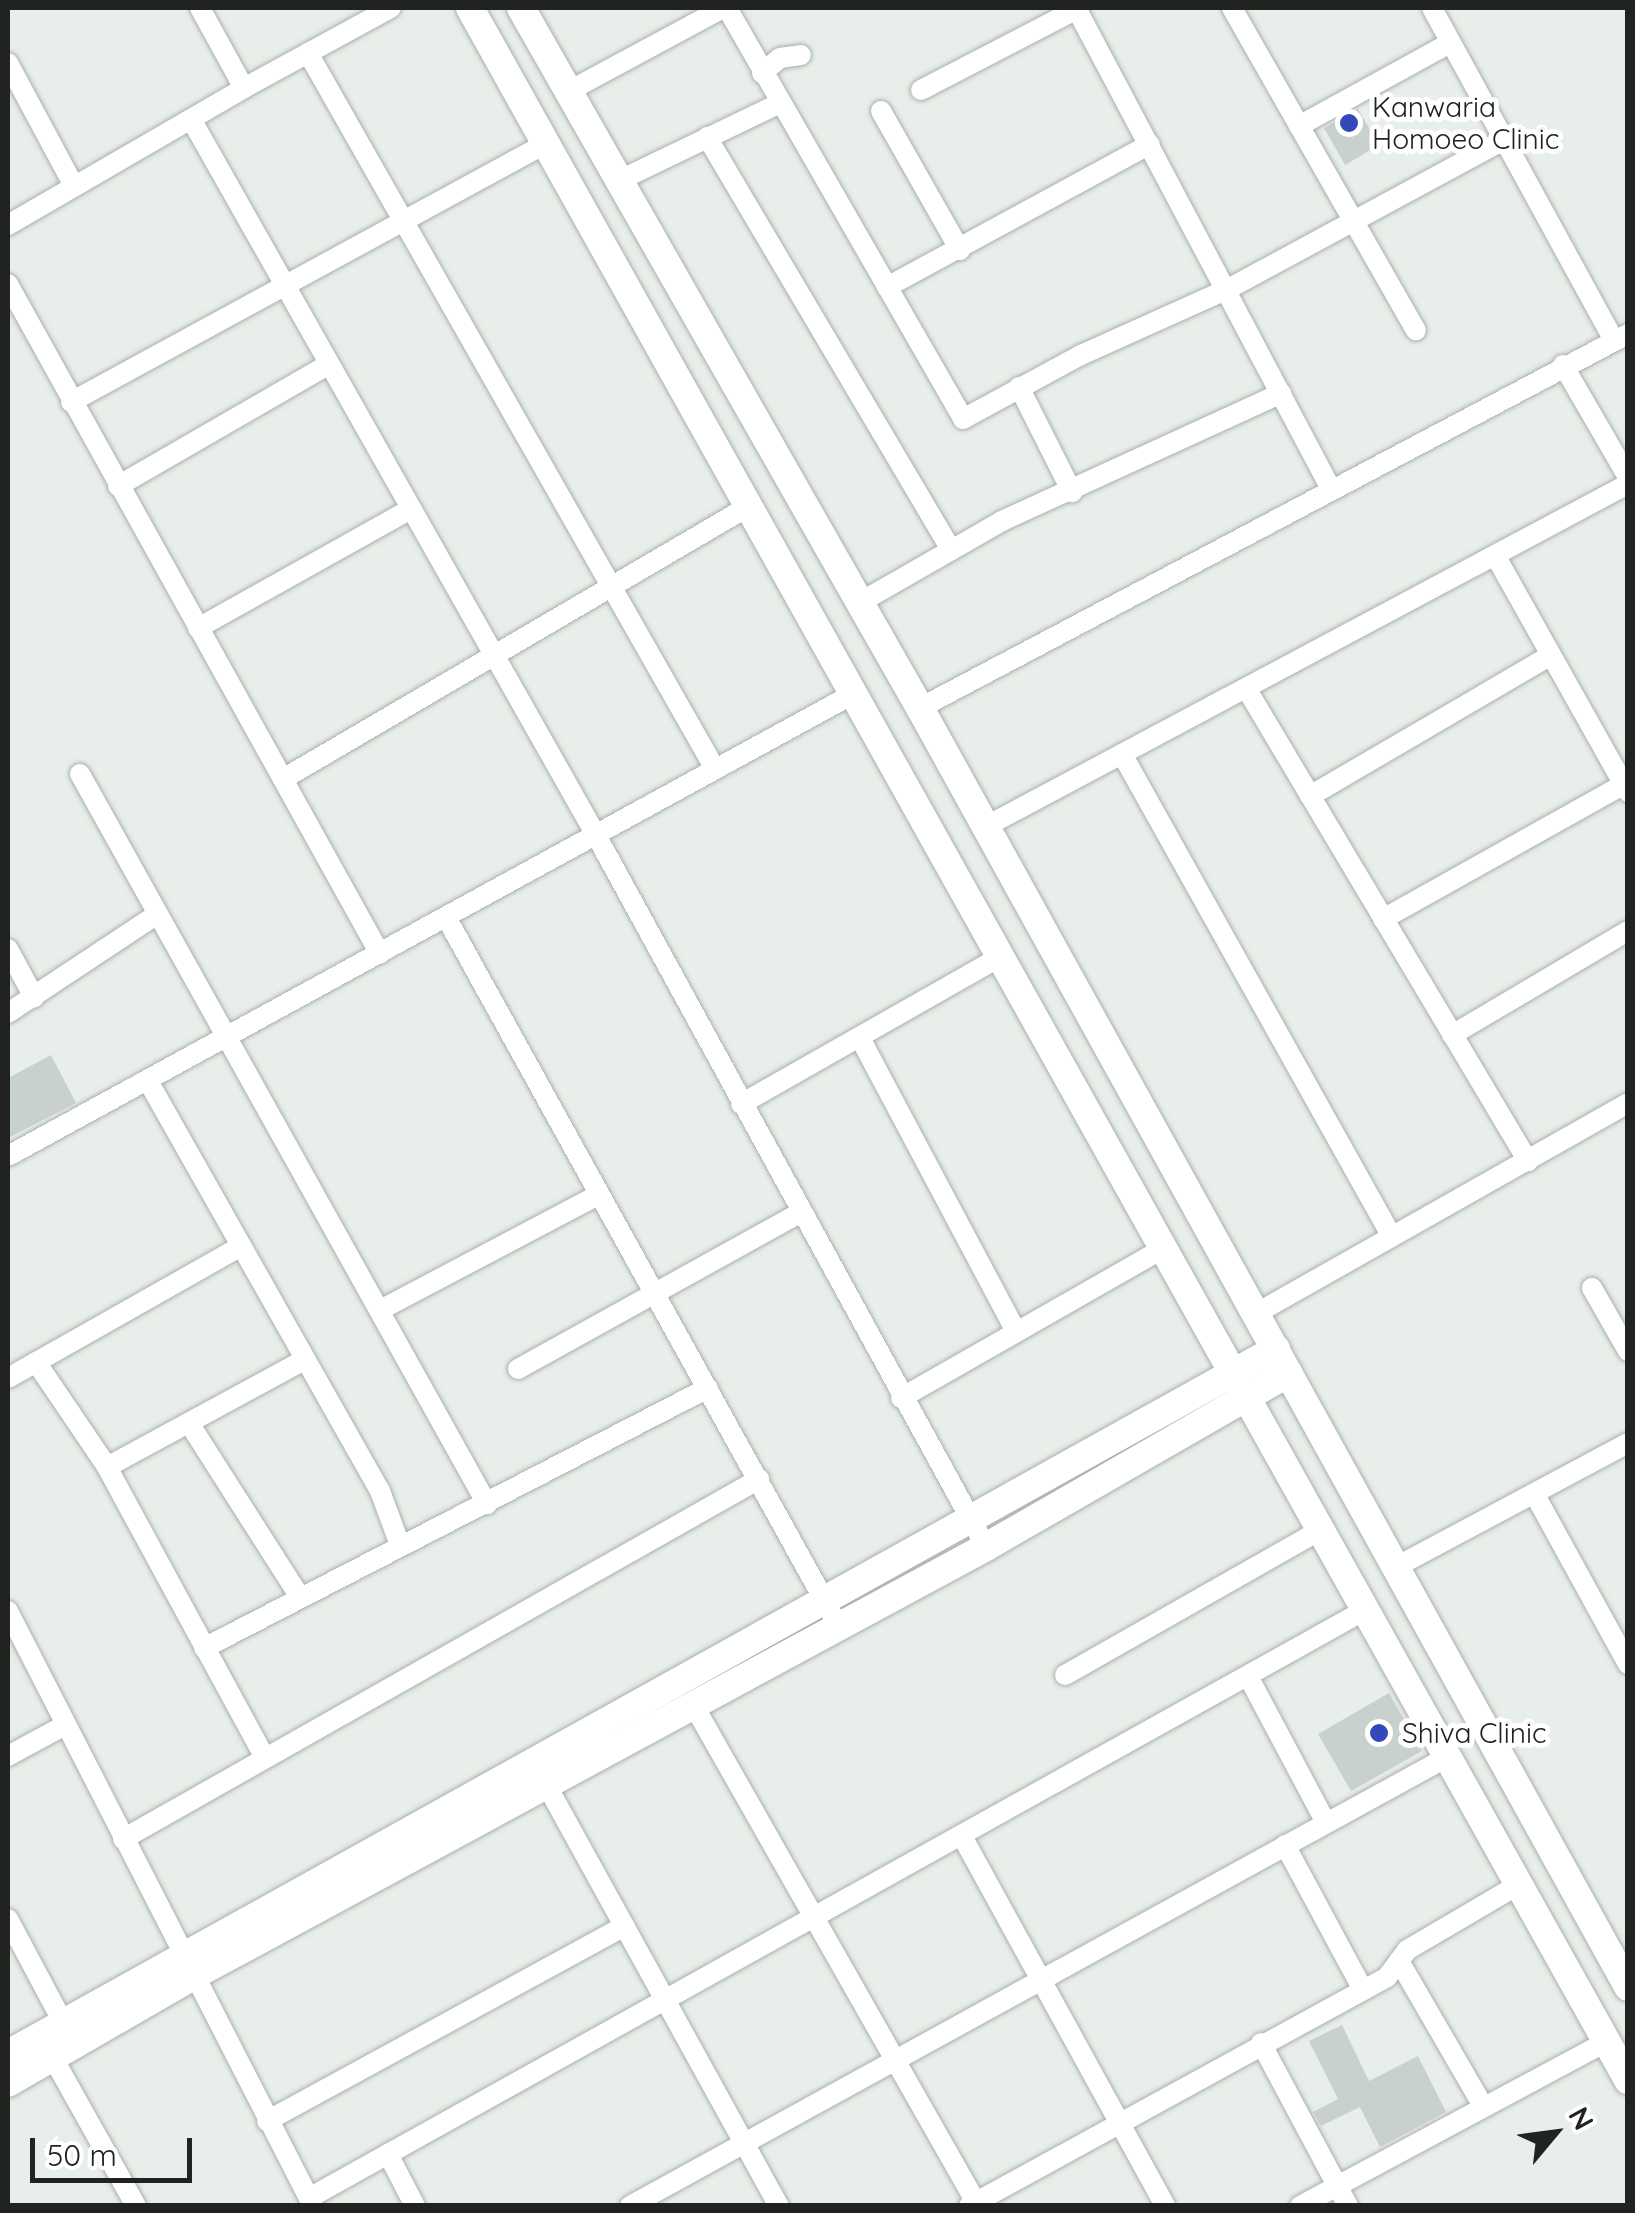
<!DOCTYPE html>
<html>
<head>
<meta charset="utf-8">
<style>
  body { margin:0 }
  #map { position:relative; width:1635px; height:2213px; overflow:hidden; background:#e8eee9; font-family:Quicksand,sans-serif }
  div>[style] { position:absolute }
  .building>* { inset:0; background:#c9d1ce }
  .roads { filter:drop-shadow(0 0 2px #aab0ab) drop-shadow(0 0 2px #aab0ab) }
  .street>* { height:20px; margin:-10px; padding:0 10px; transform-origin:10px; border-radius:10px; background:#fff }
  .secondary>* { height:28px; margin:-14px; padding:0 14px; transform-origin:14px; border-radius:14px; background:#fff }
  .dots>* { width:28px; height:28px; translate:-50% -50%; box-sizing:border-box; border:5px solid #fff; border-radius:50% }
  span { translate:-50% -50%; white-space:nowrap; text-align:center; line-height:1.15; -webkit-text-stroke:10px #fff; paint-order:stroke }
  .poi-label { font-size:28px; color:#212321 }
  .left { translate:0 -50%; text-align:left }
  .frame { position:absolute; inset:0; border:10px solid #212321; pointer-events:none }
  .north { position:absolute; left:1505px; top:2083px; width:100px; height:100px; -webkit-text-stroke:8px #fff; paint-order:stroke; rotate:61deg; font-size:28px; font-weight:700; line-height:40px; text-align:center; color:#212321 }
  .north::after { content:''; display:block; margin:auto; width:35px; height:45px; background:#212321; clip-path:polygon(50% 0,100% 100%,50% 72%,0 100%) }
  .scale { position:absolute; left:30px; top:2138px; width:162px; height:45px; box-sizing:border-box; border:5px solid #212321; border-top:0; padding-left:12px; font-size:30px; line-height:35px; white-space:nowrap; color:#212321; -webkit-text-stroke:8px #fff; paint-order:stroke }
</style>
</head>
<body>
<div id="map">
  <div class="building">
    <div style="clip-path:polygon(1358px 109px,1379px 145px,1345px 165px,1324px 128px)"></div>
    <div style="clip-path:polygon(51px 1055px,76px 1103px,8px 1138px,8px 1078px)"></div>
    <div style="clip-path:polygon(1389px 1693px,1422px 1751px,1351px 1791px,1318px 1734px)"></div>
    <div style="clip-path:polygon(1342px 2025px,1369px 2081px,1418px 2056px,1446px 2112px,1380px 2147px,1360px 2107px,1321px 2126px,1313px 2112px,1338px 2099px,1309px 2041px)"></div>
  </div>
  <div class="roads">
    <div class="street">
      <div style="left:200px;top:8px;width:91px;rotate:61.2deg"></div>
      <div style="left:244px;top:88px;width:167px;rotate:-28.6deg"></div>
      <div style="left:727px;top:8px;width:474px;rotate:60.1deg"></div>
      <div style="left:963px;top:419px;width:134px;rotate:-28.5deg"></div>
      <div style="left:1081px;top:355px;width:161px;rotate:-24.2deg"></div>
      <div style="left:1228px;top:289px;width:313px;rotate:-28.4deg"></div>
      <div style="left:1076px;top:8px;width:544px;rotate:62.07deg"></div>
      <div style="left:1232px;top:8px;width:371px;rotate:60.3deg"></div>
      <div style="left:1432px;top:8px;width:379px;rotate:61.3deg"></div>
      <div style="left:308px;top:53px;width:824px;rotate:60.38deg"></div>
      <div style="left:8px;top:63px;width:140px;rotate:61.8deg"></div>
      <div style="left:762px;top:73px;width:23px;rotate:-40deg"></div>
      <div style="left:780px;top:58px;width:21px;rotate:-8deg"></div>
      <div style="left:921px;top:90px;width:178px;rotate:-27.4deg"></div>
      <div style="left:569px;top:91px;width:175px;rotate:-28.3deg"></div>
      <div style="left:881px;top:111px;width:160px;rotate:60.4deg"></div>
      <div style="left:191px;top:119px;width:823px;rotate:60.51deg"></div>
      <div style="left:596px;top:835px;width:812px;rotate:61.29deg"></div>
      <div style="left:1299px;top:126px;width:172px;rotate:-28.8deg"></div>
      <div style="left:707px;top:137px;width:480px;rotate:59.4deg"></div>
      <div style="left:616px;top:182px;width:182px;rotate:-25.7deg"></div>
      <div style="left:8px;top:225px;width:273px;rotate:-30.1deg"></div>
      <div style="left:8px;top:284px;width:766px;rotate:60.96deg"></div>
      <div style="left:887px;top:287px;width:299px;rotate:-28.5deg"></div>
      <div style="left:1563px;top:365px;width:129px;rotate:59.9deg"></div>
      <div style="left:1019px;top:387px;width:118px;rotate:63.2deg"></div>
      <div style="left:71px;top:402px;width:540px;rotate:-28.56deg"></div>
      <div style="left:118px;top:486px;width:244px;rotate:-30deg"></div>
      <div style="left:1495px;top:555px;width:272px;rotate:60.7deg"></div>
      <div style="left:859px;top:603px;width:165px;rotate:-29.8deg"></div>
      <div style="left:1002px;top:521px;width:307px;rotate:-24.6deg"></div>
      <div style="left:198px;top:628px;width:244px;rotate:-29.2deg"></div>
      <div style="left:1246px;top:688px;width:551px;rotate:59.2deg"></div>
      <div style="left:920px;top:708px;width:801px;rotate:-27.85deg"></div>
      <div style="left:1122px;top:754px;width:553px;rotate:60.79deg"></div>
      <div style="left:80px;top:774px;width:836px;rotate:60.86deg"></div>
      <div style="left:283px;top:779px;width:540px;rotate:-30.36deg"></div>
      <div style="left:1310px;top:796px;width:279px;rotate:-30.3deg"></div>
      <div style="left:983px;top:828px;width:731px;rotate:-28.07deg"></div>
      <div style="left:446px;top:917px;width:812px;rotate:61.03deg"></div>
      <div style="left:1383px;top:919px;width:275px;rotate:-29.2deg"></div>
      <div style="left:8px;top:949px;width:55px;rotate:61.6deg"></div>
      <div style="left:8px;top:1013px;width:178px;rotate:-33.5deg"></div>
      <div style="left:1452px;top:1035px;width:204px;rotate:-30.6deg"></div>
      <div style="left:860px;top:1038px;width:332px;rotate:62deg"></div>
      <div style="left:148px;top:1081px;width:471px;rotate:60.5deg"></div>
      <div style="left:380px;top:1491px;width:58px;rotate:69.7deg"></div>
      <div style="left:741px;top:1104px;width:296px;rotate:-29.6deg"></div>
      <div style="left:8px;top:1156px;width:963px;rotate:-28.67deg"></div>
      <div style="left:1592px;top:1288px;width:73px;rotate:60.3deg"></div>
      <div style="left:382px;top:1309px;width:244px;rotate:-27.8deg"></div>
      <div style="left:1257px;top:1313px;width:426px;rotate:-29.5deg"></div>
      <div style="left:36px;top:1362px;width:127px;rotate:55.9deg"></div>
      <div style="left:518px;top:1369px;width:322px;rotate:-29deg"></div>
      <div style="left:8px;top:1378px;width:268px;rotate:-29.5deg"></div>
      <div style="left:901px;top:1398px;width:305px;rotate:-29.7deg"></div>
      <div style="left:189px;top:1423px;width:206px;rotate:57.5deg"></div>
      <div style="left:1535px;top:1495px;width:193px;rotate:61.2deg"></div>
      <div style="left:1394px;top:1568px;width:265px;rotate:-28.1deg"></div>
      <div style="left:8px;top:1611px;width:669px;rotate:62.86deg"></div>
      <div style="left:204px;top:1648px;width:567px;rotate:-27.29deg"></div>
      <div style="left:1065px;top:1675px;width:292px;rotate:-29.6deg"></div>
      <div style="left:1249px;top:1678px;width:164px;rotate:62deg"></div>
      <div style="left:694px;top:1706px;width:575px;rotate:60.4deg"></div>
      <div style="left:8px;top:1756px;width:65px;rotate:-28.5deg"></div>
      <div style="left:265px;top:1758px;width:331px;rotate:-118.5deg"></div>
      <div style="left:107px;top:1467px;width:224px;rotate:-28.5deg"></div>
      <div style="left:547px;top:1786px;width:480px;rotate:61.1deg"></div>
      <div style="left:963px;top:1838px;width:420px;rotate:61.2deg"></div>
      <div style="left:123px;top:1839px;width:731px;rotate:-29.51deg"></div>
      <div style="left:1285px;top:1845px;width:165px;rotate:61.7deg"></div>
      <div style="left:8px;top:1919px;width:128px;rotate:62deg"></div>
      <div style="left:1399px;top:1961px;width:168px;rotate:59.9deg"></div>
      <div style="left:1261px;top:2043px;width:185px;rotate:61.9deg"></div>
      <div style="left:53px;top:2058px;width:170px;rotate:60.7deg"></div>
      <div style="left:267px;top:2121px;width:407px;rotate:-28.6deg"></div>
      <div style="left:388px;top:2154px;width:59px;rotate:62.6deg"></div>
      <div style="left:309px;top:2198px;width:1206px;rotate:-29.11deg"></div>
      <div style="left:630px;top:2206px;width:932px;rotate:-28.79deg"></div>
      <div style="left:969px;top:2206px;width:477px;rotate:-28.7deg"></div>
      <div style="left:1387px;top:1977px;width:34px;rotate:-53deg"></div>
      <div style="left:1407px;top:1950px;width:129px;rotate:-30.4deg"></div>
      <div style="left:1300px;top:2206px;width:347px;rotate:-28.2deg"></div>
    </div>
    <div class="secondary">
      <div style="left:470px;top:8px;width:2374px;rotate:60.8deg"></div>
      <div style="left:521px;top:8px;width:806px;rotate:60.32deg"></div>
      <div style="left:920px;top:708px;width:1462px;rotate:61.03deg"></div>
      <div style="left:8px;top:2054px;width:1451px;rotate:-29.07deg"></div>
      <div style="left:8px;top:2083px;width:214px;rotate:-30deg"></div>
      <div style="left:193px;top:1976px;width:902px;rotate:-28.41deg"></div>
      <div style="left:986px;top:1547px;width:349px;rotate:-29.9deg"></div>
    </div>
  </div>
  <div class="dots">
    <div style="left:1349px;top:123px;background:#3448ba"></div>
    <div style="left:1379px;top:1733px;background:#3448ba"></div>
  </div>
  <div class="poi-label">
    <span class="left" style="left:1372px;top:123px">Kanwaria<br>Homoeo Clinic</span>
    <span class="left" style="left:1402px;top:1733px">Shiva Clinic</span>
  </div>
  <div class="frame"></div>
  <div class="north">N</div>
  <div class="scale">50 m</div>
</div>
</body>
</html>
